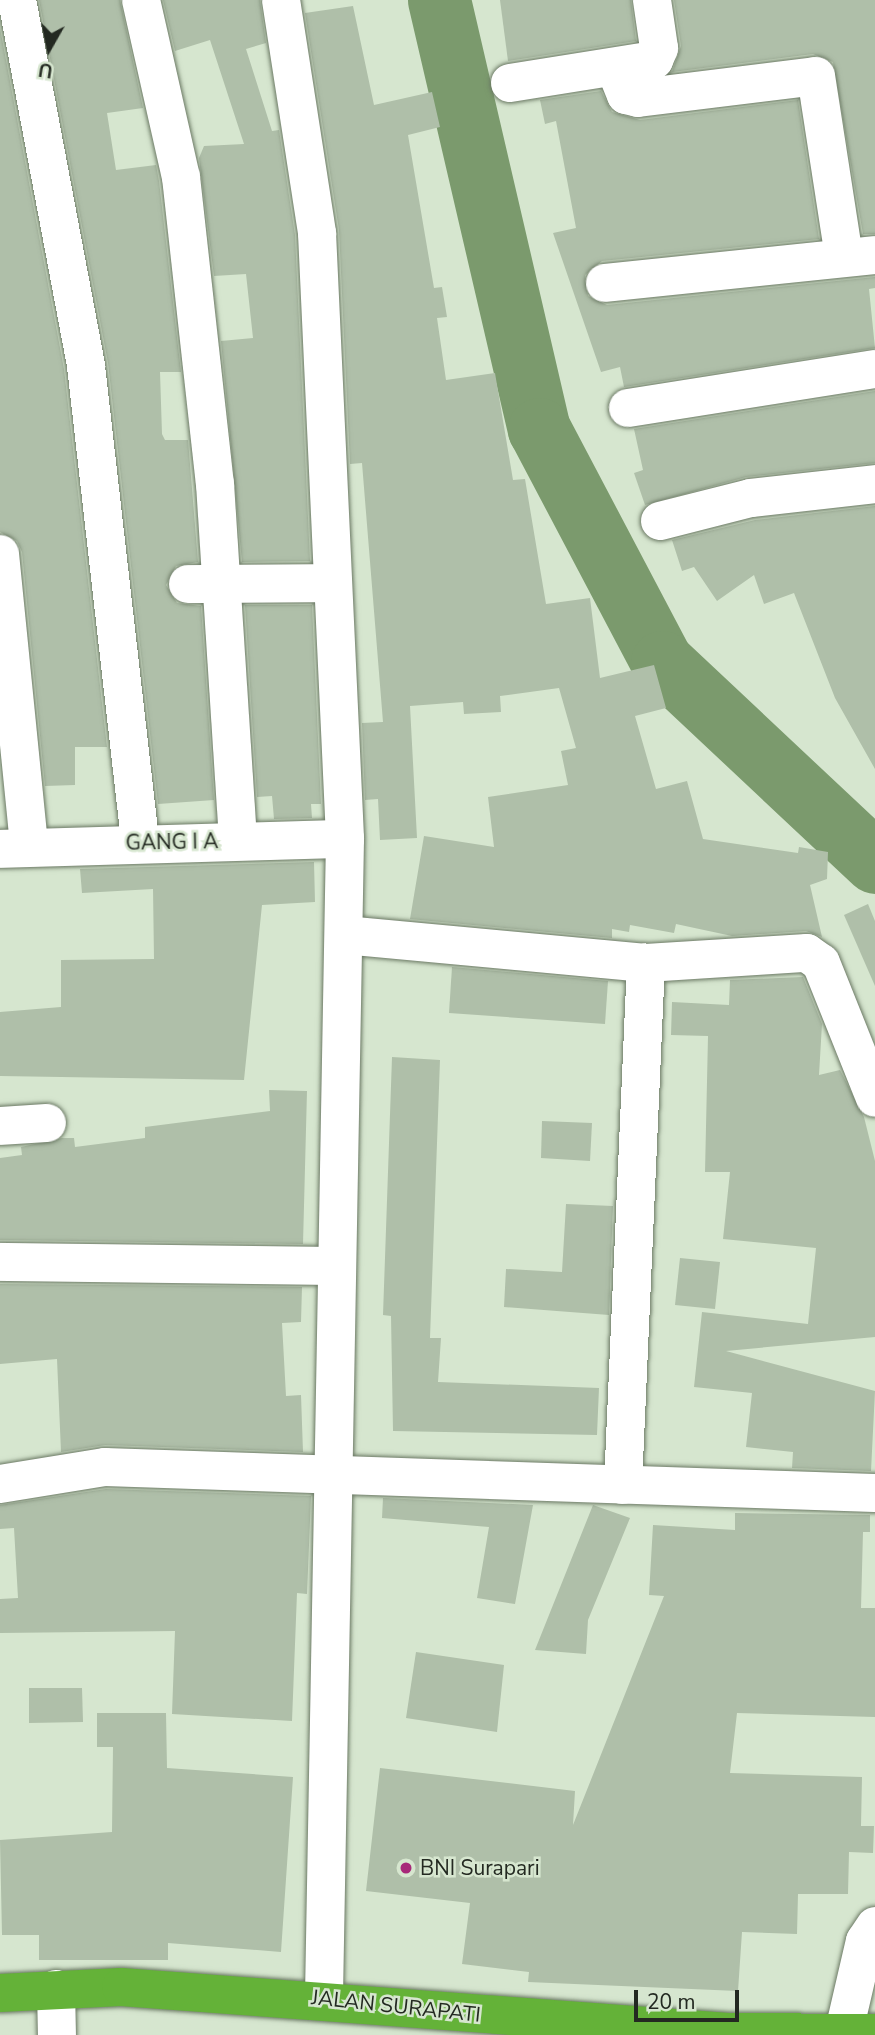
<!DOCTYPE html>
<html>
<head>
<meta charset="utf-8">
<style>
  body { margin:0 }
  #map { position:relative; width:875px; height:2035px; overflow:hidden; background:#d6e6cf; font-family:"Nunito Sans",sans-serif }
  div>[style] { position:absolute }
  .river>* { height:63px; margin:-31.5px; padding:0 31.5px; transform-origin:31.5px; border-radius:31.5px; background:#7b9a6d }
  .building>* { inset:0; background:#afbfa9 }
  .roads { filter:drop-shadow(0 0 2px #6b7964) drop-shadow(0 0 2px #6b7964) }
  .minor>* { height:38px; margin:-19px; padding:0 19px; transform-origin:19px; border-radius:19px; background:#fff }
  .highway>* { height:38px; margin:-19px; padding:0 19px; transform-origin:19px; border-radius:19px; background:#64b238 }
  .dots>* { width:19px; height:19px; translate:-50% -50%; box-sizing:border-box; border:4px solid #d6e6cf; border-radius:50% }
  span { translate:-50% -50%; white-space:nowrap; text-align:center; line-height:1.15; -webkit-text-stroke:5px #d6e6cf; paint-order:stroke }
  .street-label { font-size:21px; color:#232921 }
  .poi-label { font-size:21px; color:#232921 }
  .left { translate:0 -50%; text-align:left }
  .north { position:absolute; left:14px; top:14px; width:70px; height:70px; -webkit-text-stroke:5px #d6e6cf; paint-order:stroke; rotate:189deg; font-size:19px; font-weight:700; line-height:28px; text-align:center; color:#232921 }
  .north::after { content:''; display:block; margin:auto; width:24px; height:32px; background:#232921; clip-path:polygon(50% 0,100% 100%,50% 72%,0 100%) }
  .scale { position:absolute; left:634px; top:1990px; width:105px; height:32px; box-sizing:border-box; border:4px solid #232921; border-top:0; padding-left:9px; font-size:21px; line-height:24px; white-space:nowrap; color:#232921; -webkit-text-stroke:5px #d6e6cf; paint-order:stroke }
</style>
</head>
<body>
<div id="map">
  <div class="river">
    <div style="left:439px;top:0;width:441px;rotate:76.9deg"></div>
    <div style="left:539px;top:429px;width:263px;rotate:62.2deg"></div>
    <div style="left:662px;top:662px;width:292px;rotate:43.2deg"></div>
  </div>
  <div class="building">
    <div style="clip-path:polygon(39px 0,120px 0,143px 108px,107px 113px,116px 170px,156px 165px,159px 181px,181px 372px,160px 372px,162px 434px,165px 440px,188px 440px,198px 562px,176px 566px,166px 585px,177px 603px,201px 606px,214px 800px,158px 804px,108px 363px)"></div>
    <div style="clip-path:polygon(163px 0,260px 0,266px 43px,246px 49px,272px 131px,279px 130px,295px 235px,310px 561px,242px 562px,221px 341px,253px 338px,246px 274px,214px 276px,199px 158px,204px 146px,244px 144px,210px 40px,175px 51px)"></div>
    <div style="clip-path:polygon(500px 0,631px 0,636px 41px,508px 61px)"></div>
    <div style="clip-path:polygon(674px 0,875px 0,875px 234px,863px 234px,833px 62px,813px 54px,672px 72px,681px 46px)"></div>
    <div style="clip-path:polygon(353px 6px,374px 105px,432px 92px,440px 127px,408px 135px,434px 288px,442px 287px,447px 317px,437px 318px,446px 380px,495px 373px,513px 480px,525px 479px,546px 604px,590px 598px,600px 678px,654px 665px,666px 708px,635px 716px,656px 789px,687px 781px,703px 839px,798px 853px,799px 847px,828px 852px,827px 879px,810px 885px,822px 937px,806px 931px,732px 936px,676px 924px,674px 933px,630px 925px,629px 932px,612px 929px,612px 938px,410px 919px,424px 836px,494px 847px,488px 797px,568px 785px,561px 751px,576px 748px,559px 688px,500px 696px,501px 712px,464px 714px,463px 702px,410px 706px,417px 838px,380px 840px,378px 799px,365px 800px,362px 723px,383px 722px,362px 463px,350px 464px,339px 230px,305px 13px)"></div>
    <div style="clip-path:polygon(0 28px,64px 369px,107px 747px,75px 747px,75px 785px,45px 786px,22px 552px,17px 541px,0 532px)"></div>
    <div style="clip-path:polygon(601px 91px,612px 112px,640px 120px,798px 100px,819px 239px,602px 261px,585px 275px,588px 296px,607px 305px,875px 277px,875px 288px,869px 289px,875px 348px,624px 387px,620px 367px,601px 372px,553px 233px,576px 228px,556px 121px,545px 124px,540px 100px)"></div>
    <div style="clip-path:polygon(875px 391px,875px 463px,746px 477px,645px 505px,634px 473px,643px 470px,634px 429px)"></div>
    <div style="clip-path:polygon(875px 506px,875px 769px,835px 698px,794px 593px,764px 604px,754px 575px,717px 601px,694px 567px,682px 571px,672px 540px,755px 520px)"></div>
    <div style="clip-path:polygon(245px 605px,312px 605px,321px 804px,311px 804px,312px 818px,274px 819px,272px 796px,257px 797px)"></div>
    <div style="clip-path:polygon(314px 862px,315px 902px,262px 905px,244px 1080px,0 1076px,0 1012px,61px 1007px,61px 960px,154px 959px,153px 889px,82px 893px,80px 869px)"></div>
    <div style="clip-path:polygon(868px 904px,875px 921px,875px 986px,844px 915px)"></div>
    <div style="clip-path:polygon(452px 967px,608px 981px,605px 1024px,449px 1013px)"></div>
    <div style="clip-path:polygon(803px 977px,822px 1024px,819px 1075px,840px 1070px,864px 1117px,875px 1161px,875px 1337px,726px 1351px,875px 1391px,871px 1471px,792px 1468px,793px 1452px,746px 1447px,752px 1393px,694px 1387px,702px 1312px,808px 1324px,816px 1248px,723px 1239px,730px 1172px,705px 1172px,708px 1036px,671px 1035px,672px 1002px,729px 1005px,730px 980px)"></div>
    <div style="clip-path:polygon(392px 1057px,440px 1060px,430px 1338px,441px 1338px,438px 1382px,599px 1388px,597px 1435px,393px 1431px,391px 1316px,383px 1315px)"></div>
    <div style="clip-path:polygon(269px 1090px,307px 1091px,303px 1244px,0 1240px,0 1158px,22px 1155px,21px 1147px,62px 1138px,74px 1138px,75px 1147px,145px 1138px,145px 1127px,270px 1111px)"></div>
    <div style="clip-path:polygon(542px 1121px,592px 1123px,590px 1161px,541px 1158px)"></div>
    <div style="clip-path:polygon(566px 1204px,613px 1206px,609px 1315px,504px 1307px,506px 1269px,562px 1272px)"></div>
    <div style="clip-path:polygon(680px 1258px,720px 1262px,715px 1309px,675px 1305px)"></div>
    <div style="clip-path:polygon(0 1284px,302px 1287px,301px 1322px,282px 1323px,286px 1396px,301px 1395px,303px 1452px,105px 1445px,61px 1452px,57px 1359px,0 1364px)"></div>
    <div style="clip-path:polygon(106px 1489px,311px 1496px,307px 1594px,297px 1593px,292px 1721px,172px 1714px,175px 1631px,0 1633px,0 1599px,18px 1598px,14px 1528px,0 1529px,0 1505px)"></div>
    <div style="clip-path:polygon(383px 1498px,533px 1505px,515px 1604px,477px 1598px,489px 1527px,382px 1518px)"></div>
    <div style="clip-path:polygon(593px 1505px,630px 1518px,588px 1620px,586px 1654px,535px 1650px)"></div>
    <div style="clip-path:polygon(735px 1513px,870px 1515px,870px 1532px,863px 1532px,861px 1608px,875px 1608px,875px 1717px,737px 1713px,730px 1773px,862px 1777px,861px 1826px,874px 1826px,873px 1853px,849px 1852px,848px 1894px,798px 1894px,797px 1934px,742px 1932px,738px 1991px,528px 1982px,529px 1972px,462px 1964px,470px 1903px,366px 1891px,380px 1768px,575px 1791px,573px 1825px,664px 1596px,649px 1595px,653px 1525px,735px 1530px)"></div>
    <div style="clip-path:polygon(416px 1652px,504px 1665px,497px 1732px,406px 1718px)"></div>
    <div style="clip-path:polygon(29px 1688px,82px 1688px,83px 1722px,29px 1723px)"></div>
    <div style="clip-path:polygon(97px 1713px,166px 1713px,167px 1768px,293px 1777px,281px 1952px,168px 1943px,168px 1960px,39px 1960px,39px 1935px,2px 1935px,0 1840px,112px 1832px,113px 1747px,97px 1747px)"></div>
  </div>
  <div class="roads">
    <div class="minor">
      <div style="left:17px;top:0;width:372px;rotate:79.3deg"></div>
      <div style="left:86px;top:366px;width:479px;rotate:83.5deg"></div>
      <div style="left:141px;top:0;width:181px;rotate:77.3deg"></div>
      <div style="left:181px;top:177px;width:309px;rotate:83.7deg"></div>
      <div style="left:215px;top:484px;width:357px;rotate:86.3deg"></div>
      <div style="left:281px;top:0;width:236px;rotate:81.2deg"></div>
      <div style="left:317px;top:233px;width:607px;rotate:87.35deg"></div>
      <div style="left:345px;top:839px;width:1158px;rotate:91.04deg"></div>
      <div style="left:615px;top:68px;width:29px;rotate:68deg"></div>
      <div style="left:626px;top:95px;width:12px;rotate:14deg"></div>
      <div style="left:638px;top:98px;width:179px;rotate:-7deg"></div>
      <div style="left:816px;top:76px;width:182px;rotate:81.2deg"></div>
      <div style="left:510px;top:83px;width:146px;rotate:-9.1deg"></div>
      <div style="left:654px;top:60px;width:13px;rotate:-67deg"></div>
      <div style="left:659px;top:48px;width:49px;rotate:-98.3deg"></div>
      <div style="left:605px;top:283px;width:271px;rotate:-5.9deg"></div>
      <div style="left:628px;top:408px;width:250px;rotate:-9deg"></div>
      <div style="left:660px;top:521px;width:94px;rotate:-14.2deg"></div>
      <div style="left:751px;top:498px;width:125px;rotate:-6.4deg"></div>
      <div style="left:0;top:554px;width:294px;rotate:84.3deg"></div>
      <div style="left:188px;top:584px;width:140px;rotate:-0.4deg"></div>
      <div style="left:0;top:849px;width:345px;rotate:-1.7deg"></div>
      <div style="left:344px;top:935px;width:303px;rotate:5.3deg"></div>
      <div style="left:646px;top:963px;width:161px;rotate:-3.6deg"></div>
      <div style="left:807px;top:953px;width:17px;rotate:36deg"></div>
      <div style="left:821px;top:963px;width:145px;rotate:68.2deg"></div>
      <div style="left:0;top:1126px;width:47px;rotate:-3.7deg"></div>
      <div style="left:0;top:1262px;width:336px;rotate:0.7deg"></div>
      <div style="left:0;top:1484px;width:106px;rotate:-9.2deg"></div>
      <div style="left:105px;top:1467px;width:770px;rotate:1.93deg"></div>
      <div style="left:623px;top:1485px;width:523px;rotate:-87.48deg"></div>
      <div style="left:56px;top:1989px;width:46px;rotate:88.8deg"></div>
      <div style="left:844px;top:2031px;width:92px;rotate:-76.9deg"></div>
      <div style="left:865px;top:1941px;width:18px;rotate:-56deg"></div>
    </div>
    <div class="highway">
      <div style="left:0;top:1993px;width:121px;rotate:-2.8deg"></div>
      <div style="left:121px;top:1987px;width:609px;rotate:4.24deg"></div>
      <div style="left:728px;top:2032px;width:147px;rotate:0.4deg"></div>
    </div>
  </div>
  <div class="dots">
    <div style="left:406px;top:1868px;background:#a72879"></div>
  </div>
  <div class="street-label">
    <span style="left:172px;top:842px;rotate:-1deg">GANG I A</span>
    <span style="left:396px;top:2006px;rotate:6deg">JALAN SURAPATI</span>
  </div>
  <div class="poi-label">
    <span class="left" style="left:420px;top:1868px">BNI Surapari</span>
  </div>
  <div class="north">U</div>
  <div class="scale">20 m</div>
</div>
</body>
</html>
